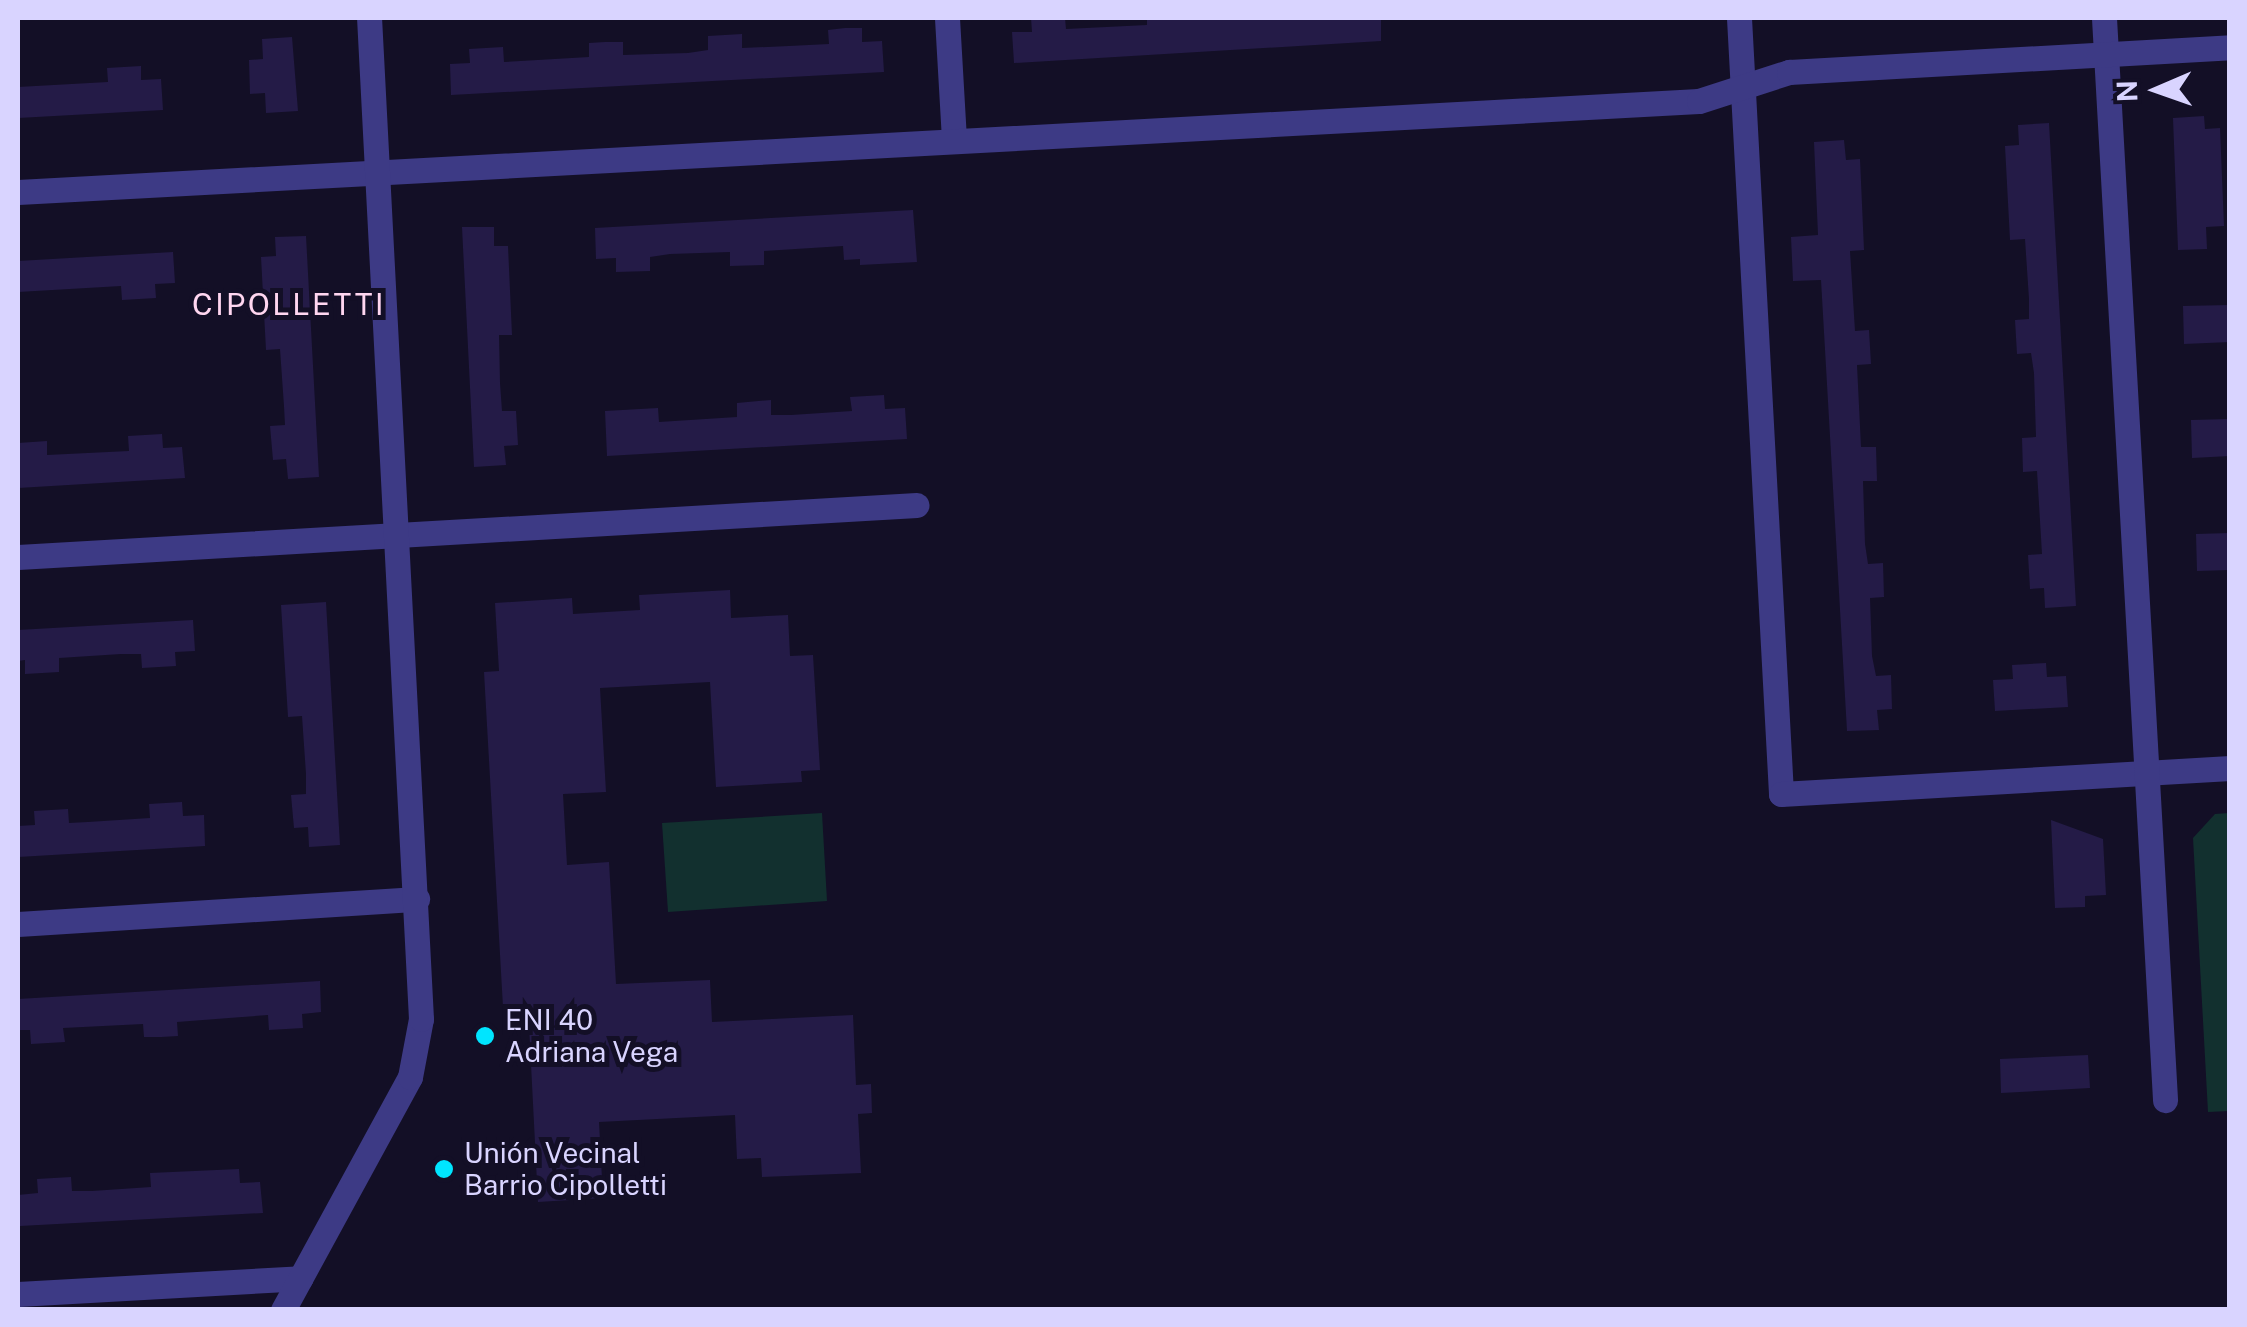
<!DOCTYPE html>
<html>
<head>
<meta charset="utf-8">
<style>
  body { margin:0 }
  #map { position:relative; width:2247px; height:1327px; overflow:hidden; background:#130f26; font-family:"Public Sans",sans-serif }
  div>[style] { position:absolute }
  .green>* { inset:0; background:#12302f }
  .building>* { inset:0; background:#241b47 }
  .minor>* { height:25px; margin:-12.5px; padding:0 12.5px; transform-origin:12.5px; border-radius:12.5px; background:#3d3a85 }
  .dots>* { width:28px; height:28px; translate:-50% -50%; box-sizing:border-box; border:5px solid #130f26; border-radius:50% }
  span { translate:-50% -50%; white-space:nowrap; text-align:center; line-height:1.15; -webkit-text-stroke:10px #130f26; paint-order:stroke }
  .poi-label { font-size:28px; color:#d9d4ff }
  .left { translate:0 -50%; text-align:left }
  .neighbourhood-label { font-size:30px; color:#ffd6f0; letter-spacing:2.5px }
  .frame { position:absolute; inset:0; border:20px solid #d9d4ff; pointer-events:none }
  .north { position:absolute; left:2107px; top:40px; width:100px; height:100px; -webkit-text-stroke:8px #130f26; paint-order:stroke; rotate:268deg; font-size:28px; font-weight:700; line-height:40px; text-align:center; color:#d9d4ff }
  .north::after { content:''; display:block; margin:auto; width:35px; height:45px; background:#d9d4ff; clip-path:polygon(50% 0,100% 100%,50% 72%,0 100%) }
</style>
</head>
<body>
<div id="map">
  <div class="green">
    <div style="clip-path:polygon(822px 813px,827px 901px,668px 912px,662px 823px)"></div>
    <div style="clip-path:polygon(2229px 813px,2229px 1111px,2208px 1112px,2193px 838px,2215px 814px)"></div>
  </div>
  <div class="building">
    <div style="clip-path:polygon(1031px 18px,1065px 18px,1066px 29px,1147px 25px,1147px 18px,1381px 18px,1381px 41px,1014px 63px,1012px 32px,1032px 32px)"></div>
    <div style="clip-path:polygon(845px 28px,862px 28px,862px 42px,882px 41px,884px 72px,451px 95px,450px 64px,470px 63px,469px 49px,503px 47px,504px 62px,589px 57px,589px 43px,605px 42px,623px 42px,623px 55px,688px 53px,708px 50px,708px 36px,742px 34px,742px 48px,789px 46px,829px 44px,828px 30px)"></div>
    <div style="clip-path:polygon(292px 37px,298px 111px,266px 113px,265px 93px,250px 94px,249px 60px,263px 59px,262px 39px)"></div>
    <div style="clip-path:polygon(141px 66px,141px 80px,161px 79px,163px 110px,18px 118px,18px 87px,108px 82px,107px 68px)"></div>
    <div style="clip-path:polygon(2204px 116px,2205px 129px,2220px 128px,2224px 226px,2206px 227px,2207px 249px,2178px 250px,2173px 118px)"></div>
    <div style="clip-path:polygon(2049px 123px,2076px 606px,2045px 608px,2044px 588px,2030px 589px,2028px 555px,2042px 554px,2037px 471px,2023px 472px,2022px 438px,2036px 437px,2034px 373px,2031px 353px,2017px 354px,2015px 320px,2029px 319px,2029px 299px,2025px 239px,2010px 240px,2005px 146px,2019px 145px,2018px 125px)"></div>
    <div style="clip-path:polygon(1844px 140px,1846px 160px,1860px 159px,1864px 250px,1850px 251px,1855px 331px,1869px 330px,1871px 364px,1857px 365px,1861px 447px,1876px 447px,1877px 481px,1863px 481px,1865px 544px,1868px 564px,1883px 563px,1884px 597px,1870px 598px,1872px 656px,1876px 676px,1891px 675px,1892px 709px,1877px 710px,1879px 730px,1847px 731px,1821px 280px,1793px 281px,1791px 237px,1818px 235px,1814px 142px)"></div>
    <div style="clip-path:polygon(913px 210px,917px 262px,860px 265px,860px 259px,844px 260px,843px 246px,764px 251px,764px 265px,730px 266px,730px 252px,670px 254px,650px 257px,650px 271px,616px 272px,616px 258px,596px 259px,595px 228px)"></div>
    <div style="clip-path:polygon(462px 227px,494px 227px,494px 246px,508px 246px,512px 335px,499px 335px,500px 383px,502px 411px,516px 411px,518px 445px,504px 446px,506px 465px,474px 467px)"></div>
    <div style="clip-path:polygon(306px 236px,319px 477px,288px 479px,286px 459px,273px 460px,270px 426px,285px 425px,284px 406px,280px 349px,266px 350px,261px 257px,276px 256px,275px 237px)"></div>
    <div style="clip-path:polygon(173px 252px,175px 283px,155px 284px,156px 298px,122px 300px,121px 286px,18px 292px,18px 261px)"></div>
    <div style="clip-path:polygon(2230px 305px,2230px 342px,2184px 344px,2183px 306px)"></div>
    <div style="clip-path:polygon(884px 395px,885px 409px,905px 408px,907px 439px,607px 456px,605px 411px,658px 408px,659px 422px,737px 417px,737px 403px,771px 400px,771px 415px,791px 415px,852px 411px,850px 397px)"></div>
    <div style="clip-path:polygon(2230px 419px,2230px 456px,2192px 458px,2191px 420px)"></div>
    <div style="clip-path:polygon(162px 434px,163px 448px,182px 447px,185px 478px,18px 488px,18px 443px,47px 441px,47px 455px,129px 451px,128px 436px)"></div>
    <div style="clip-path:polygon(2230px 533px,2230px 570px,2197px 571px,2196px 534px)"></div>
    <div style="clip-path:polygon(730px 590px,731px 618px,788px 615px,790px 656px,813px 655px,820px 770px,801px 771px,802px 782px,716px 787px,710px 682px,600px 688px,606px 792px,563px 794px,567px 865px,609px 862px,616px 984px,710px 980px,712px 1022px,853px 1015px,856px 1085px,871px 1084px,872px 1113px,858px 1114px,861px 1173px,762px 1177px,761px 1158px,737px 1159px,735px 1115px,599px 1122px,603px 1198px,538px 1202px,528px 1005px,503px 1007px,484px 672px,499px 671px,495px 603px,572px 598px,573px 614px,640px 610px,639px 595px)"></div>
    <div style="clip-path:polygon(326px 602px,340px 845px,309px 847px,308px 827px,294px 828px,291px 795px,306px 794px,306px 774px,302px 716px,288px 717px,281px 605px)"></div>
    <div style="clip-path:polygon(193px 620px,195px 651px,175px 652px,176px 666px,142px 668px,141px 654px,121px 654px,59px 658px,59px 672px,25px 674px,25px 660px,18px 661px,18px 630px)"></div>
    <div style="clip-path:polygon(2046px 663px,2047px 677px,2066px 676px,2068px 707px,1995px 711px,1993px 680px,2013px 679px,2012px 665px)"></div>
    <div style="clip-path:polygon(182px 802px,183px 816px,204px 815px,205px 846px,18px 857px,18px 826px,35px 825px,34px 811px,68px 809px,69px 823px,88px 822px,150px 818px,149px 804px)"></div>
    <div style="clip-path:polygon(2051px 820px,2103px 839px,2106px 895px,2085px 896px,2085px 907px,2055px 908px)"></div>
    <div style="clip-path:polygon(320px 981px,321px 1012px,302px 1014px,303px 1028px,269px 1030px,268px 1015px,177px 1022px,178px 1036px,161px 1037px,144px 1037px,143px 1024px,63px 1028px,65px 1042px,31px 1044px,30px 1030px,18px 1030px,18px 999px)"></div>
    <div style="clip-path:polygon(2088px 1055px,2090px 1088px,2001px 1093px,2000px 1059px)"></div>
    <div style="clip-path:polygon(239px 1169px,240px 1183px,260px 1182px,263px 1213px,20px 1226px,18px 1195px,38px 1193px,37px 1179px,71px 1177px,72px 1191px,92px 1191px,151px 1187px,150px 1173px)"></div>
  </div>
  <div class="minor">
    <div style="left:947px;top:18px;width:123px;rotate:86.7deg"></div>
    <div style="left:1739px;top:18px;width:777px;rotate:86.9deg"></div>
    <div style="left:1781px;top:794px;width:450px;rotate:-3.3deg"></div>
    <div style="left:2104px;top:18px;width:1084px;rotate:86.77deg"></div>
    <div style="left:18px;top:192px;width:1683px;rotate:-3.1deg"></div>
    <div style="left:1699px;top:101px;width:95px;rotate:-17.9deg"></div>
    <div style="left:1789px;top:72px;width:442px;rotate:-3.2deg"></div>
    <div style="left:18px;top:557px;width:900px;rotate:-3.31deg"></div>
    <div style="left:18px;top:924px;width:400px;rotate:-3.6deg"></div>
    <div style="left:18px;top:1294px;width:283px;rotate:-3.2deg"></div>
    <div style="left:283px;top:1310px;width:265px;rotate:-61.4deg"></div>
    <div style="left:410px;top:1077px;width:59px;rotate:-79.3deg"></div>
    <div style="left:421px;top:1019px;width:1002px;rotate:-92.97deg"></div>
  </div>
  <div class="dots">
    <div style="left:485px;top:1036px;background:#00e5ff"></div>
    <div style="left:444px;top:1169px;background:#00e5ff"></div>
  </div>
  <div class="poi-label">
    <span class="left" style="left:505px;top:1036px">ENI 40<br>Adriana Vega</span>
    <span class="left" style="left:464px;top:1169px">Unión Vecinal<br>Barrio Cipolletti</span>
  </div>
  <div class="neighbourhood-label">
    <span style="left:289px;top:304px">CIPOLLETTI</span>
  </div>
  <div class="frame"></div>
  <div class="north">N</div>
</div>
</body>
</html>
